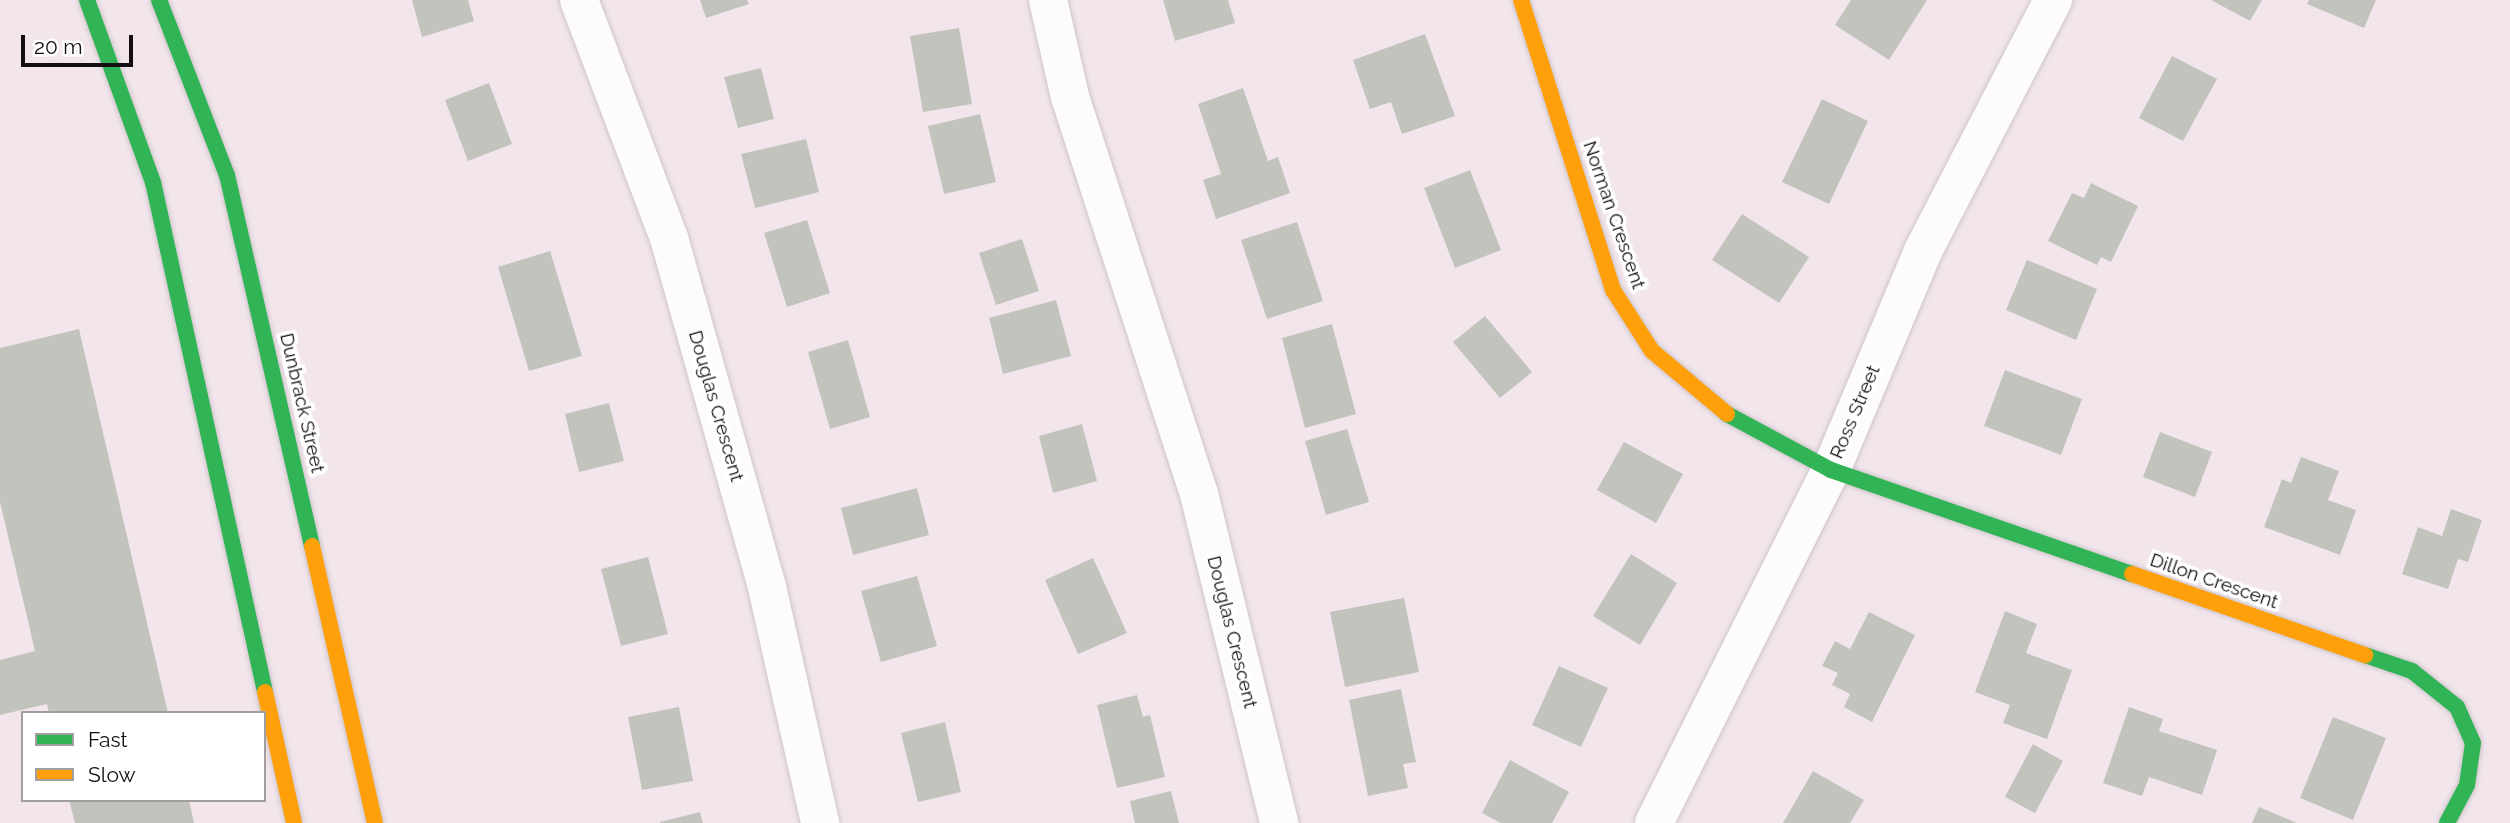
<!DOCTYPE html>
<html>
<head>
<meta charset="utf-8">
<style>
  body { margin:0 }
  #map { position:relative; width:2510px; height:823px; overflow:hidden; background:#f2e6ec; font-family:Raleway,sans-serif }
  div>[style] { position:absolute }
  .building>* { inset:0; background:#c3c3be }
  .roads { filter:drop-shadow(0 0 2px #cec5ca) drop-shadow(0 0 2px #cec5ca) }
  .street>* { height:38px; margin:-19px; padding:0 19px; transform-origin:19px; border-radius:19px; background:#fdfbfc }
  .fast>* { height:16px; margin:-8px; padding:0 8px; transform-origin:8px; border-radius:8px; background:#30b455 }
  .slow>* { height:16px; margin:-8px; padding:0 8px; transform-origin:8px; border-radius:8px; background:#ff9f0a }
  span { translate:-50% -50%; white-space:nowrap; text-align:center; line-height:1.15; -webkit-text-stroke:7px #fff; paint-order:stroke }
  .street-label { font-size:19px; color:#140d11 }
  .legend { position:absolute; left:21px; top:711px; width:245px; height:91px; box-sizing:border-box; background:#fff; border:2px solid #a19ea0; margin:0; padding:9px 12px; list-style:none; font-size:21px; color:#140d11 }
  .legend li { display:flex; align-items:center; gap:14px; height:35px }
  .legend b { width:35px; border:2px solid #a19ea0 }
  .scale { position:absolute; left:21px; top:35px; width:112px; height:32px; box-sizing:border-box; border:4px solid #140d11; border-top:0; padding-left:9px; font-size:21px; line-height:24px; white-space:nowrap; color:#140d11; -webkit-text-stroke:5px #fff; paint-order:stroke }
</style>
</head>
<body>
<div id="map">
  <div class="building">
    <div style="clip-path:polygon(412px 0,468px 0,474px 21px,422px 37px)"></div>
    <div style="clip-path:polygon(700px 0,747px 0,749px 4px,706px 18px)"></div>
    <div style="clip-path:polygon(1163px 0,1228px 0,1235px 23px,1175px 41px)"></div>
    <div style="clip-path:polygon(1851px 0,1927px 0,1889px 60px,1835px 25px)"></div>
    <div style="clip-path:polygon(2211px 0,2262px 0,2250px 21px)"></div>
    <div style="clip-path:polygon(2309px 0,2376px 0,2364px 28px,2307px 4px)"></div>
    <div style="clip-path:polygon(959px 28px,972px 104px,923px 112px,910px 36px)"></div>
    <div style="clip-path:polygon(1425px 34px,1455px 116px,1402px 134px,1391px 102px,1370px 109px,1353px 60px)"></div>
    <div style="clip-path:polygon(2172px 56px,2217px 79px,2183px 141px,2139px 118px)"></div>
    <div style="clip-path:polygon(761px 68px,774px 119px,738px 128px,724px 77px)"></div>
    <div style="clip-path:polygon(489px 83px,512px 144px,468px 161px,445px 100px)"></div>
    <div style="clip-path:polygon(1243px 88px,1268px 161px,1278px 157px,1290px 193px,1216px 219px,1203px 180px,1221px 174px,1198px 104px)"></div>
    <div style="clip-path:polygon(1822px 99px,1868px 121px,1829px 204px,1782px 182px)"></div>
    <div style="clip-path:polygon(980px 114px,996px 182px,944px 194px,928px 126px)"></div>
    <div style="clip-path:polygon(806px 139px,819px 192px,755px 208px,741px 154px)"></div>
    <div style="clip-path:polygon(1470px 170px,1501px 250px,1455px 268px,1424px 188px)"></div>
    <div style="clip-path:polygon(2091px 183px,2138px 206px,2111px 262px,2101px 257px,2097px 265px,2048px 241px,2072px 193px,2084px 198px)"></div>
    <div style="clip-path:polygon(1742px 214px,1809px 257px,1779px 303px,1712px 260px)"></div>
    <div style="clip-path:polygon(807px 220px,830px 293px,787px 307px,764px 233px)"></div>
    <div style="clip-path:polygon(1297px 222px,1323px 301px,1267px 319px,1241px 240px)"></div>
    <div style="clip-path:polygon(1022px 239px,1039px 291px,996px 305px,979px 253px)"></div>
    <div style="clip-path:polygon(550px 251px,582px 356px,529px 371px,498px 267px)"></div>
    <div style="clip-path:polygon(2027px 260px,2097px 289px,2076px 340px,2006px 310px)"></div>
    <div style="clip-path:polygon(1056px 300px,1071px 356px,1003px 374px,989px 318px)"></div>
    <div style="clip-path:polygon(1485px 316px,1532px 372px,1500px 398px,1453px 342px)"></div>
    <div style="clip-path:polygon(1332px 324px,1356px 414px,1305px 428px,1282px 338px)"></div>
    <div style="clip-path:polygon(79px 329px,168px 713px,49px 713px,47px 704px,0 715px,0 660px,35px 651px,0 502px,0 348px)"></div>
    <div style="clip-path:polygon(848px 340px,870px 417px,830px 429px,808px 352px)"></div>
    <div style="clip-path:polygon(2005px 370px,2082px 399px,2061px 455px,1984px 426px)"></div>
    <div style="clip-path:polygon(609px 403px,624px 461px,579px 472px,565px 414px)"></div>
    <div style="clip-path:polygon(1082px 424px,1097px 481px,1053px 493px,1039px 436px)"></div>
    <div style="clip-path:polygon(1347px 429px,1369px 502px,1326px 515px,1305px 441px)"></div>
    <div style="clip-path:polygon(2160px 432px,2212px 452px,2195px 497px,2143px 477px)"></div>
    <div style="clip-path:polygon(1624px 442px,1683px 474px,1656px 523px,1597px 490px)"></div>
    <div style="clip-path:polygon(2301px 457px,2339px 471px,2328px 500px,2356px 510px,2340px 555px,2264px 527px,2282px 479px,2291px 483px)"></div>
    <div style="clip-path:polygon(917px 488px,929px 535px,853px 555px,841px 508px)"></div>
    <div style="clip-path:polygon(2451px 509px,2482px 520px,2468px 562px,2458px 559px,2448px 589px,2402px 574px,2418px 527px,2442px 536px)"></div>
    <div style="clip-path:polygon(1631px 554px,1677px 583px,1640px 645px,1593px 616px)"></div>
    <div style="clip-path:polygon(648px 557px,668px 634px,621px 646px,601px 569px)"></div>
    <div style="clip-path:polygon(1093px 558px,1127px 633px,1078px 654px,1045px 580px)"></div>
    <div style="clip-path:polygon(917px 576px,937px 646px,881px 662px,861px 591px)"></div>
    <div style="clip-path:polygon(1404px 598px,1419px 672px,1345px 687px,1330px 612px)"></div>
    <div style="clip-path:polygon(2005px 611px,2037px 624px,2026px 653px,2072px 670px,2047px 739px,2003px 723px,2010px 705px,1975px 692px)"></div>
    <div style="clip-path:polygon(1869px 612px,1915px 635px,1872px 722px,1844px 707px,1850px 694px,1832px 685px,1838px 673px,1822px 666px,1835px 641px,1850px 649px)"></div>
    <div style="clip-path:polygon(1559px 666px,1608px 688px,1581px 747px,1532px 725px)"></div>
    <div style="clip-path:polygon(1401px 689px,1416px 762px,1403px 764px,1408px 788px,1368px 796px,1349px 700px)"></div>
    <div style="clip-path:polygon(1137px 695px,1143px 717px,1150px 715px,1165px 777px,1117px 788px,1097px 705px)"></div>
    <div style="clip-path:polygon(679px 707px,693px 781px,642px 790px,628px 717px)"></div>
    <div style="clip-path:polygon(2129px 707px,2163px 719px,2159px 731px,2217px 750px,2202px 795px,2149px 777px,2142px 796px,2103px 783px)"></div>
    <div style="clip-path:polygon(2333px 717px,2386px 738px,2353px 820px,2300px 798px)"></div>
    <div style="clip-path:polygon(945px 722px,961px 792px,918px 802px,901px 733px)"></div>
    <div style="clip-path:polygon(2033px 744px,2063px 761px,2035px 813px,2005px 797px)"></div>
    <div style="clip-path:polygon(1510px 760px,1569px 792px,1552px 823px,1501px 823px,1482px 813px)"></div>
    <div style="clip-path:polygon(1813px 771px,1864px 800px,1850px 823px,1783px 823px)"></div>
    <div style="clip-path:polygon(1171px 791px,1179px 823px,1135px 823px,1130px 801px)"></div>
    <div style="clip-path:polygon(69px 800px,189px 800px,194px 823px,75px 823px)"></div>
    <div style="clip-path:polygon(2259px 807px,2297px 823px,2252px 823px)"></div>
    <div style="clip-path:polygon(700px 812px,703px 823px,660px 823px,660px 822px)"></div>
  </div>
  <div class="roads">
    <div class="street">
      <div style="left:579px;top:0;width:254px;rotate:69.3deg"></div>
      <div style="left:669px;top:238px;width:362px;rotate:74.3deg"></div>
      <div style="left:767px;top:587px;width:242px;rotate:77.3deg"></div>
      <div style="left:1048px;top:0;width:99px;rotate:77.2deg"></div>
      <div style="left:1070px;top:97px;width:417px;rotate:72deg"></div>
      <div style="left:1199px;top:494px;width:339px;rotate:76.3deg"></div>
      <div style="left:1654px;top:823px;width:395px;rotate:-63.4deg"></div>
      <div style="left:1831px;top:470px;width:238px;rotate:-67.2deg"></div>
      <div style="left:1923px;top:251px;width:283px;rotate:-62.6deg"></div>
    </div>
    <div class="fast">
      <div style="left:87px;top:0;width:194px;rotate:70.1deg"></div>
      <div style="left:153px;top:182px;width:522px;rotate:77.61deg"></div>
      <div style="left:159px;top:0;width:188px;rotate:68.8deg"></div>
      <div style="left:227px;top:175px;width:381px;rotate:77.1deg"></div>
      <div style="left:1727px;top:414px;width:118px;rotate:28.3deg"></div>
      <div style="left:1831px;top:470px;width:318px;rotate:19.1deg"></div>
      <div style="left:2365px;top:655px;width:50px;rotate:18.8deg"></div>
      <div style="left:2412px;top:671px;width:58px;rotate:38.7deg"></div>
      <div style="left:2457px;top:707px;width:39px;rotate:66deg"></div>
      <div style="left:2473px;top:743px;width:42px;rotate:98.1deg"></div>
      <div style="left:2467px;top:785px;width:43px;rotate:117.8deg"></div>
    </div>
    <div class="slow">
      <div style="left:1521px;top:0;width:304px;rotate:72.4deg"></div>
      <div style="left:1613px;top:290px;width:72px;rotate:57.4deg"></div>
      <div style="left:1652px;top:351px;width:98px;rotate:40deg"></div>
      <div style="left:312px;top:546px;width:284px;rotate:77.2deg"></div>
      <div style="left:2132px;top:574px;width:247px;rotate:19.2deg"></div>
      <div style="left:265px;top:692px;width:134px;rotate:77.5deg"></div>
    </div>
  </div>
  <div class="street-label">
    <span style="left:1614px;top:215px;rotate:71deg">Norman Crescent</span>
    <span style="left:302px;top:403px;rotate:77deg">Dunbrack Street</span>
    <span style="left:716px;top:406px;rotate:74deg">Douglas Crescent</span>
    <span style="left:1855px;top:412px;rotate:-67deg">Ross Street</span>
    <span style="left:2214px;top:581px;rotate:19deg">Dillon Crescent</span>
    <span style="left:1232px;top:632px;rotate:76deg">Douglas Crescent</span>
  </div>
  <ul class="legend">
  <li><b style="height:9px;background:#30b455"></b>Fast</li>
  <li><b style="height:9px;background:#ff9f0a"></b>Slow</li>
  </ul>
  <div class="scale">20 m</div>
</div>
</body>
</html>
